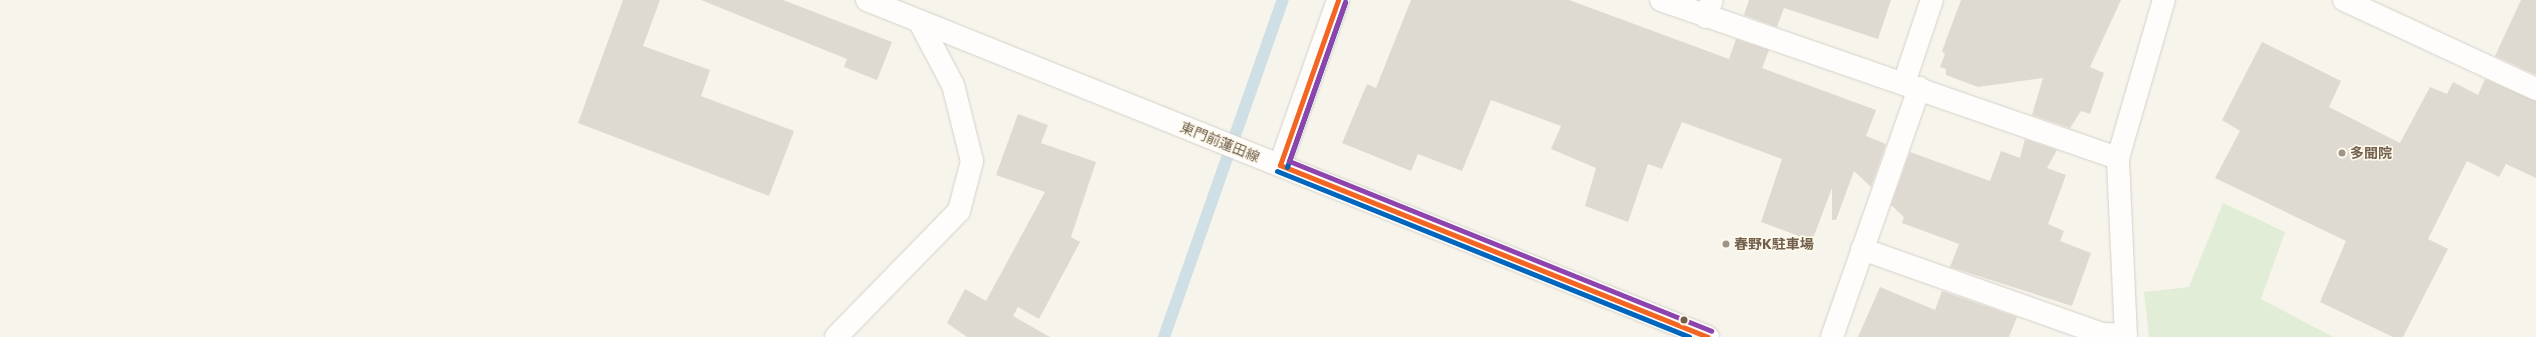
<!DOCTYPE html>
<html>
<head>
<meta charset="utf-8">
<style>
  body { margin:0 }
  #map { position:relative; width:2536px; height:337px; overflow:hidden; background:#f6f4eb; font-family:Commissioner,"Noto Sans JP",sans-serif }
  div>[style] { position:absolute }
  .green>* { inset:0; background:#e1edd7 }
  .stream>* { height:12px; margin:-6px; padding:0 6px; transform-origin:6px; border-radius:6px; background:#cee0e5 }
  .building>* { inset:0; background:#dfdad1 }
  .roads { filter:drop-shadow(0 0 1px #d5d1ca) drop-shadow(0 0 1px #d5d1ca) }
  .street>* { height:22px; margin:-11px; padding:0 11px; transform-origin:11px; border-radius:11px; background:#fefdfc }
  .secondary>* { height:22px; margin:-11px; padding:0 11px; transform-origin:11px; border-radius:11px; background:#fefdfc }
  .bus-1>* { height:5px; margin:-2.5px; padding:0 2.5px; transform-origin:2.5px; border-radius:2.5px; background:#f26522 }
  .bus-2>* { height:5px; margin:-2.5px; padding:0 2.5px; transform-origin:2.5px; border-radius:2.5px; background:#0065bd }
  .bus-3>* { height:5px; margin:-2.5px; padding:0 2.5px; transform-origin:2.5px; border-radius:2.5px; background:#8e44ad }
  .dots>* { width:11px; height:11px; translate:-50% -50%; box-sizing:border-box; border:2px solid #fef9ed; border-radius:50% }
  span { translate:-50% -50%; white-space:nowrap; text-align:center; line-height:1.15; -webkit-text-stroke:3px #fef9ed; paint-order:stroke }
  .street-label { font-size:14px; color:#72604d }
  .poi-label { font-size:14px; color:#72604d; font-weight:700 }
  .left { translate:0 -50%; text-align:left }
</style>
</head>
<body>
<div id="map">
  <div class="green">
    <div style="clip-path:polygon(2223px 203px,2285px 232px,2261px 299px,2333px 337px,2149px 337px,2144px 292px,2189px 287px)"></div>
  </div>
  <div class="stream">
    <div style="left:1164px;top:337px;width:357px;rotate:-70.6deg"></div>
  </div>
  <div class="building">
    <div style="clip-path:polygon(623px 0,660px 0,643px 46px,710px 70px,701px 96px,794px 131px,769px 196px,578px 123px)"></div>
    <div style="clip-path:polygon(701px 0,783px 0,892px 42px,877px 80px,844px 67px,847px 59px)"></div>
    <div style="clip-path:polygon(1411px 0,1569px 0,1729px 59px,1736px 39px,1769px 50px,1762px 68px,1876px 110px,1866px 136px,1886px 144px,1871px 187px,1854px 171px,1836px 220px,1832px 220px,1832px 188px,1812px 241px,1761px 222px,1782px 159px,1682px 122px,1662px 169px,1648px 164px,1628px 222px,1585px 206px,1596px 168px,1551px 149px,1561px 126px,1491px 100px,1462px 171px,1418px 154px,1411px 171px,1342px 143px,1367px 84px,1376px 88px)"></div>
    <div style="clip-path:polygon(1749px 0,1891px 0,1878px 39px,1784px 8px,1777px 27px,1744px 15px)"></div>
    <div style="clip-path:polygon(1961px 0,2121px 0,2090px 67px,2104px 73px,2090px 114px,2081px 111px,2070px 128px,2032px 115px,2043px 78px,1978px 87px,1946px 75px,1946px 69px,1940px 67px,1945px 54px,1942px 51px)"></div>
    <div style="clip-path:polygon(2521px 0,2536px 0,2536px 75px,2495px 56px)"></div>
    <div style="clip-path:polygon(2262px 42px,2341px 81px,2329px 107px,2400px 143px,2430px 87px,2447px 94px,2453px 82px,2478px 95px,2485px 79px,2536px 101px,2536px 178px,2506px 164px,2499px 177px,2467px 161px,2428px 239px,2448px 249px,2403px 337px,2393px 337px,2320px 302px,2346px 241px,2215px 178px,2240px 131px,2222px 120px)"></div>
    <div style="clip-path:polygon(1018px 114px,1048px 125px,1041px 143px,1096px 162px,1071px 237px,1080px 242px,1039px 319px,1018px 307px,1013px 316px,1050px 337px,967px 337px,947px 323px,965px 289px,986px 301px,1045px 192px,996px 175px)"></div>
    <div style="clip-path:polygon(2025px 139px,2057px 150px,2047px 168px,2066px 175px,2048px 224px,2064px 231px,2060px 241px,2091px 253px,2072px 306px,1950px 267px,1959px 244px,1902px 223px,1904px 217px,1891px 205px,1910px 152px,1990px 181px,2001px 151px,2020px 158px)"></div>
    <div style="clip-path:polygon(1880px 287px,1935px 310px,1942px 291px,2017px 317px,2009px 337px,1858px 337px)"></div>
  </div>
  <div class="roads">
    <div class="street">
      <div style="left:1661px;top:0;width:484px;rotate:19.1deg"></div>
      <div style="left:2344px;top:0;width:212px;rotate:24.9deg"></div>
      <div style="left:1706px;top:17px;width:18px;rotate:-71deg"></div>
      <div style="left:1904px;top:83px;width:88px;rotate:-71.4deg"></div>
      <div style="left:1862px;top:249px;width:255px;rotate:19.5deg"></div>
      <div style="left:2102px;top:334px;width:23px;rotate:2deg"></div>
      <div style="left:836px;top:337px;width:176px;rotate:-45.7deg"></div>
      <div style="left:959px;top:211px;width:52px;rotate:-75.4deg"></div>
      <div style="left:972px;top:161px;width:78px;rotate:-104deg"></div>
      <div style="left:953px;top:85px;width:72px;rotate:-118deg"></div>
      <div style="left:1832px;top:337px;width:264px;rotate:-70.7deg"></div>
      <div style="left:2126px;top:337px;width:179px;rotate:-92.6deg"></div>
      <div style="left:2118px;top:158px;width:165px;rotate:-73.8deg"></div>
    </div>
    <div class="secondary">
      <div style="left:867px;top:0;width:906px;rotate:21.84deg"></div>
      <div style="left:1280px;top:165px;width:175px;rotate:-70.6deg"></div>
    </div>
  </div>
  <div class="bus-1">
    <div style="left:1280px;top:165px;width:461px;rotate:21.9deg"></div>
    <div style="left:1280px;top:165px;width:175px;rotate:-70.6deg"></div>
  </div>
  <div class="bus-2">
    <div style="left:1287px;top:167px;width:175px;rotate:-70.6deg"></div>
    <div style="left:1277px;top:171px;width:444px;rotate:21.9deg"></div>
  </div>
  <div class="bus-3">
    <div style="left:1345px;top:2px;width:169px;rotate:109.4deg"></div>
    <div style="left:1289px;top:161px;width:455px;rotate:21.9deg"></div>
  </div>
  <div class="dots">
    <div style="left:2342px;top:153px;background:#a09484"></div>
    <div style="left:1726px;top:244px;background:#a09484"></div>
    <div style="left:1684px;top:320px;background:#72604d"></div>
  </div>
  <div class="street-label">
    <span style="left:1220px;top:142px;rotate:22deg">東門前蓮田線</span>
  </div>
  <div class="poi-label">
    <span class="left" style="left:2350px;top:153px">多聞院</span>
    <span class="left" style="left:1734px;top:244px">春野K駐車場</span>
  </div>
</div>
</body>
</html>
